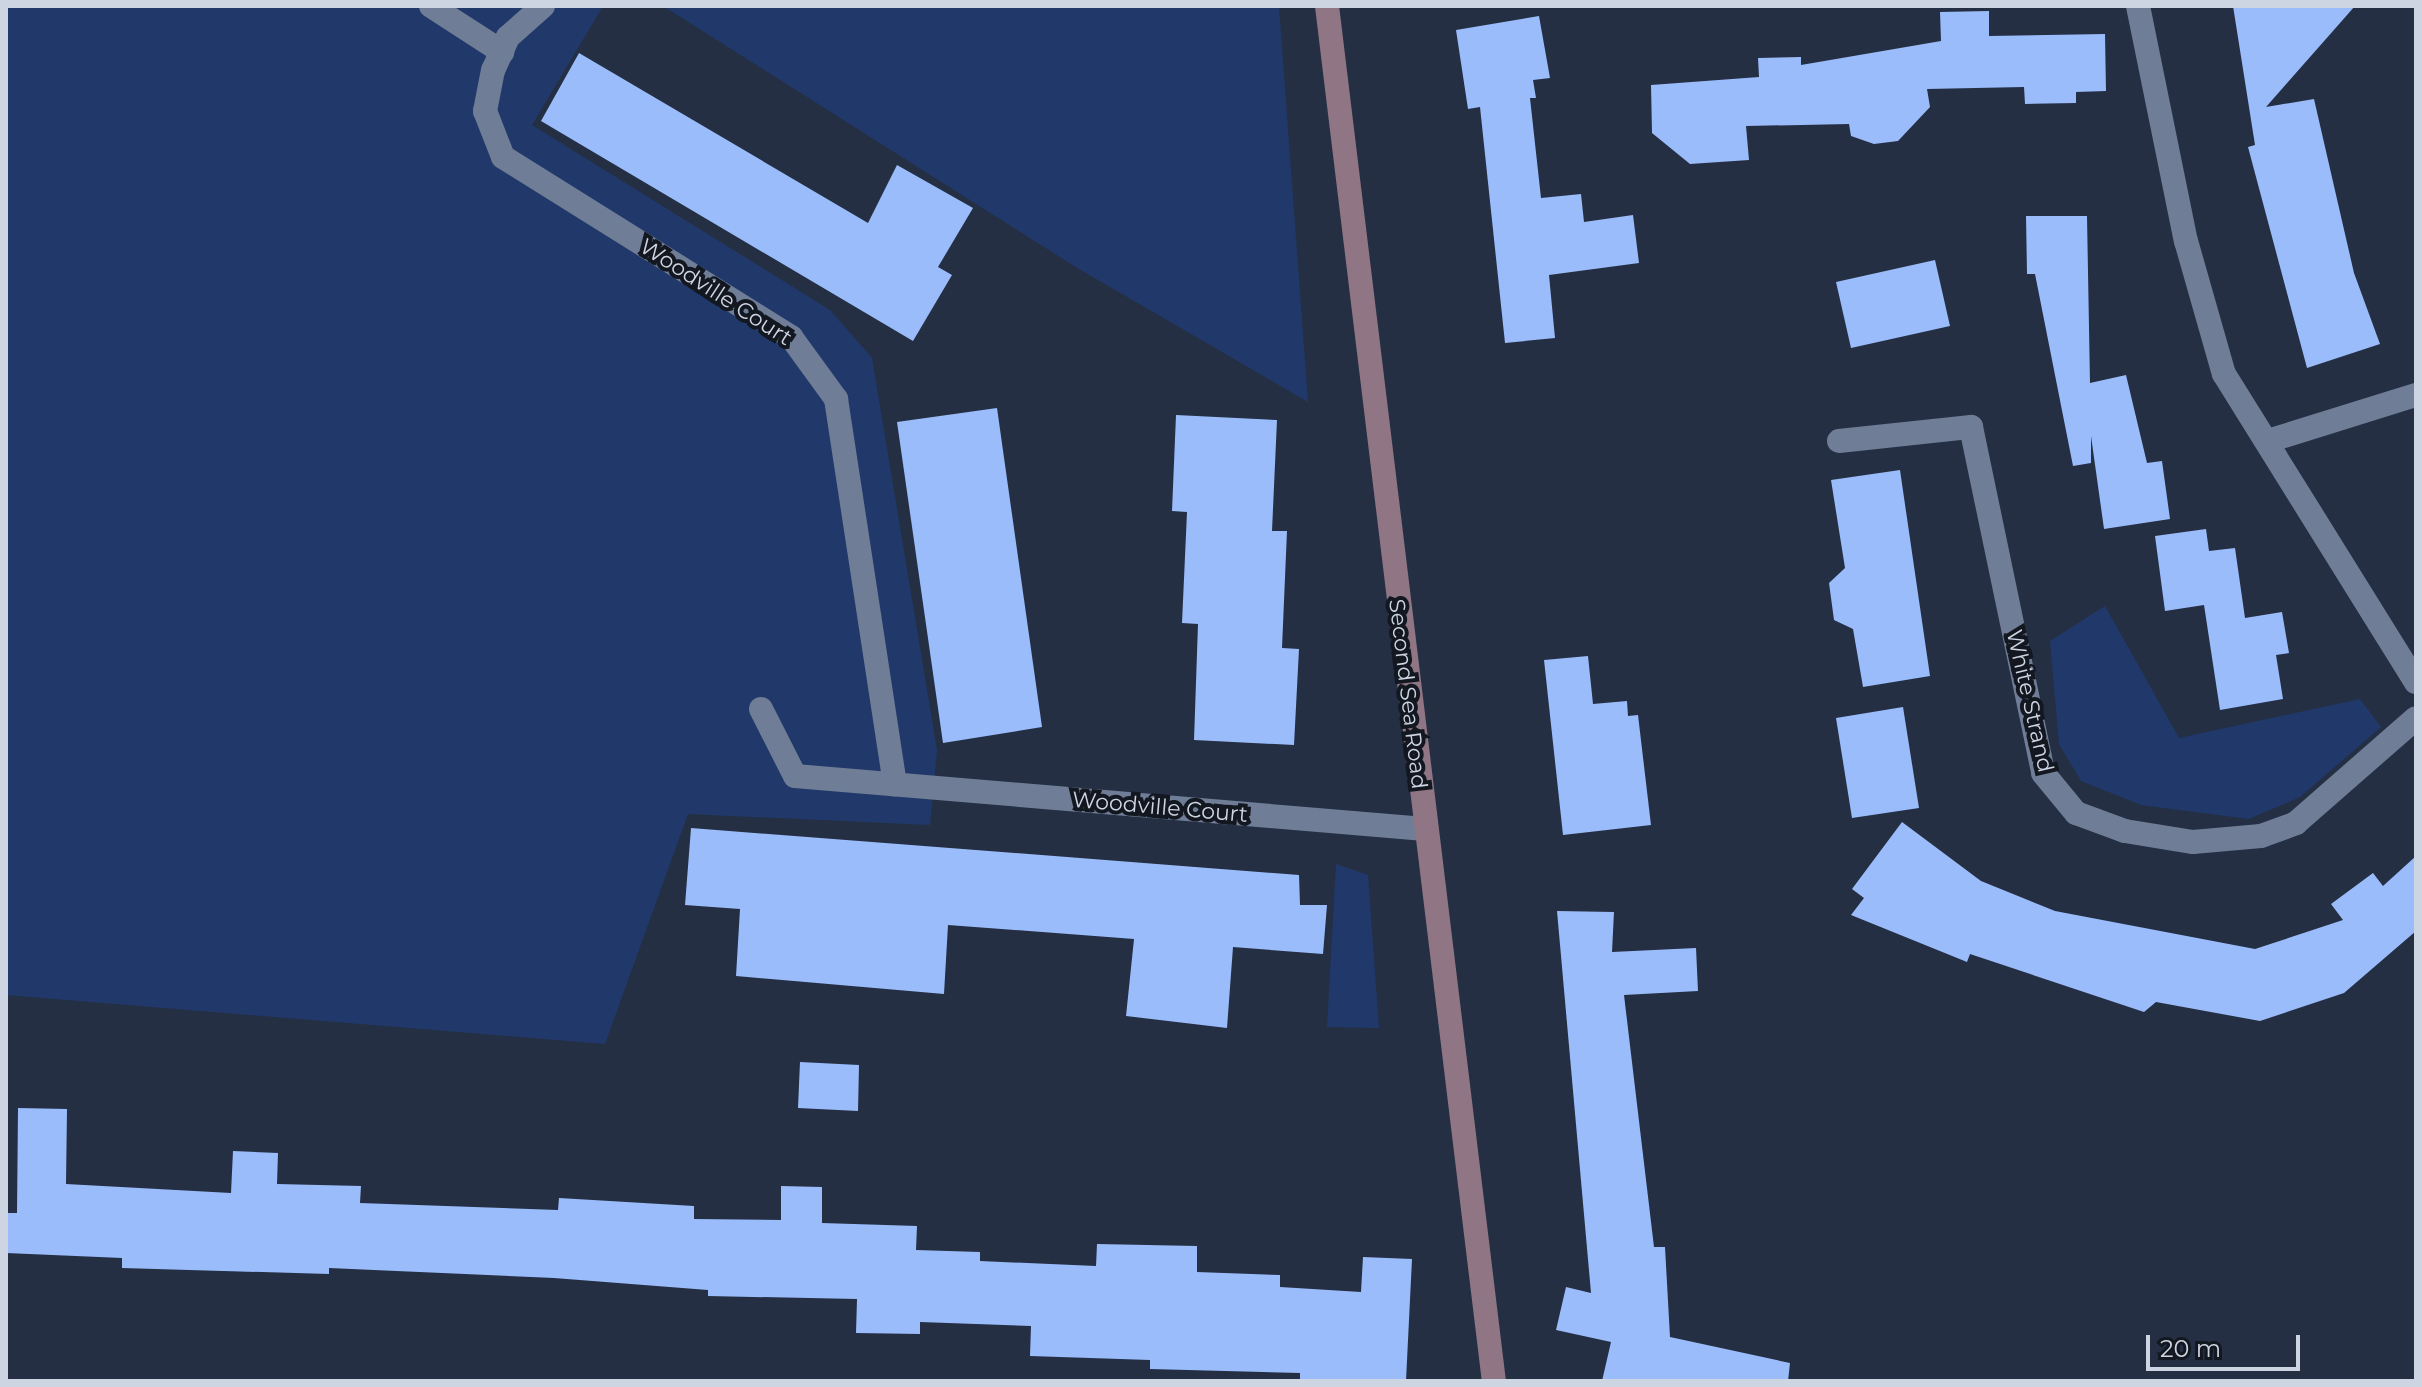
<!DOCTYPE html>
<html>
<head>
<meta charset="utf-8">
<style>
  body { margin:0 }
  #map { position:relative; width:2422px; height:1387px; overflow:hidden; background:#242f44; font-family:Montserrat,sans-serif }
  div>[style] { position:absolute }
  .green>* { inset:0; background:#21396a }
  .building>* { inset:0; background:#9bbcfa }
  .street>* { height:24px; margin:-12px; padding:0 12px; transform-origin:12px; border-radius:12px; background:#707d96 }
  .secondary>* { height:24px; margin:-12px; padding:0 12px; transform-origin:12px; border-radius:12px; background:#907684 }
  span { translate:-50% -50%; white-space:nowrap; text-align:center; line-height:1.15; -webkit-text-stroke:8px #121720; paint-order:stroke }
  .street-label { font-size:22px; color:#cdd4e2 }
  .frame { position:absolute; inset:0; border:8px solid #cdd4e2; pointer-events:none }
  .scale { position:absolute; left:2146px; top:1335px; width:154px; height:36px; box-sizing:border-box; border:4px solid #cdd4e2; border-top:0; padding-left:10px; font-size:24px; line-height:28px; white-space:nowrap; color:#cdd4e2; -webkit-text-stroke:6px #121720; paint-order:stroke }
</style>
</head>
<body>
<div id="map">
  <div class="green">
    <div style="clip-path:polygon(6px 6px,603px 6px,532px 125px,830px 310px,872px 358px,937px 750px,930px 825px,688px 814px,605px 1044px,6px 995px)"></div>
    <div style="clip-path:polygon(663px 6px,1279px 6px,1308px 402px,1079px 269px)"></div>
    <div style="clip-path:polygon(2105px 606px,2179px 738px,2360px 699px,2381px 727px,2300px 797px,2249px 819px,2141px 805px,2081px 781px,2059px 744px,2050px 641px)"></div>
    <div style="clip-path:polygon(1336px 864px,1368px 875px,1379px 1028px,1327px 1027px)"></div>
  </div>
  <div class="building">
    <div style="clip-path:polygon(2233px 6px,2355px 6px,2266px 107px,2314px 99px,2354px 273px,2380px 344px,2307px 368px,2248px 147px,2255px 145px)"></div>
    <div style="clip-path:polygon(1989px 11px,1989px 36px,2105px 34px,2106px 91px,2076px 92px,2076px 103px,2025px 104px,2024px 87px,1927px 89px,1930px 107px,1898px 141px,1874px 144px,1851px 136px,1849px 124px,1746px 126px,1749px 160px,1690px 164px,1652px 133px,1651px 85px,1759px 77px,1758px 58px,1801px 57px,1801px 65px,1941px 41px,1940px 12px)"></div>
    <div style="clip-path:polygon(1539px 16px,1550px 78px,1533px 80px,1536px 98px,1530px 98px,1541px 198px,1581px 194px,1584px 222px,1633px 215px,1639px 263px,1549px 275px,1555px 338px,1505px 343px,1480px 107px,1468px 109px,1456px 30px)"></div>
    <div style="clip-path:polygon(579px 53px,868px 223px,897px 165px,973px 208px,938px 267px,952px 275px,913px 341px,541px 121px)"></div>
    <div style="clip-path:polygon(2026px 216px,2087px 216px,2090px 383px,2126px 375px,2147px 463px,2162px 461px,2170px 519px,2104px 529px,2091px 436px,2091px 463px,2073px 466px,2035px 274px,2027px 274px)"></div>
    <div style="clip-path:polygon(1935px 260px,1950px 326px,1851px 348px,1836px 282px)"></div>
    <div style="clip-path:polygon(997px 408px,1042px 727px,943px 743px,897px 422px)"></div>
    <div style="clip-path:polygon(1176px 415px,1277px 420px,1272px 531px,1287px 531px,1282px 648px,1299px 649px,1294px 745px,1194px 740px,1198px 624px,1182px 623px,1187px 512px,1172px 511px)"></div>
    <div style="clip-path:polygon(1900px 470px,1930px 676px,1863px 687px,1853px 629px,1834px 620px,1829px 583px,1845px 568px,1831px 480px)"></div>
    <div style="clip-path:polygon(2206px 529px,2209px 551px,2235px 548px,2245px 618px,2282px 612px,2289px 653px,2276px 655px,2283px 699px,2220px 710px,2204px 605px,2165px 611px,2155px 536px)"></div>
    <div style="clip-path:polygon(1588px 656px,1593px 704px,1627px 701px,1628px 716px,1638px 715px,1651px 825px,1563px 835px,1544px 660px)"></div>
    <div style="clip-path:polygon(1903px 707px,1919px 808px,1852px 818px,1836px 718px)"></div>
    <div style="clip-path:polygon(1902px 822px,1981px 881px,2055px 911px,2255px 949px,2343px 920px,2331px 904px,2373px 873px,2383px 886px,2416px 856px,2416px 931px,2344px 993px,2260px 1021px,2156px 1002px,2144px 1012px,1970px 954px,1967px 962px,1851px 915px,1864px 898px,1852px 889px)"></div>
    <div style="clip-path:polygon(691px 828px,1299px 875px,1300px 905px,1327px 905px,1323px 954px,1233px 947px,1227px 1028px,1126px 1016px,1134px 939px,948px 925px,944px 994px,736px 976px,740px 909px,685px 905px)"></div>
    <div style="clip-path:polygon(1557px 911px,1614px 912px,1612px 952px,1696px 948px,1698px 991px,1624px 995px,1654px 1247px,1665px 1247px,1670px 1337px,1790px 1363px,1788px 1381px,1602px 1381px,1611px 1342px,1556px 1330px,1566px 1287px,1591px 1293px)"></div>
    <div style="clip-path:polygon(800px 1062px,859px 1065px,858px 1111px,798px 1108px)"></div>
    <div style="clip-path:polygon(18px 1108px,67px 1109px,66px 1184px,231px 1193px,233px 1151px,278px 1153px,277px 1184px,361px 1186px,360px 1203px,558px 1210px,559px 1198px,694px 1206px,694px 1219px,781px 1220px,781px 1186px,822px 1187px,822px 1223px,917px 1226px,916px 1250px,980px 1252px,980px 1261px,1096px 1266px,1097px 1244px,1197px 1246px,1197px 1272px,1280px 1275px,1280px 1287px,1361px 1292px,1363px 1257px,1412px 1259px,1406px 1381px,1300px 1381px,1300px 1373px,1150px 1369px,1150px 1360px,1030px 1356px,1031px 1326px,920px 1322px,920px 1334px,856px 1333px,857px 1299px,708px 1296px,708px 1290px,554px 1278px,329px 1268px,329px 1274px,122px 1268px,122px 1258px,6px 1253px,6px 1213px,17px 1213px)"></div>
  </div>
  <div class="street">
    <div style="left:431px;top:6px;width:85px;rotate:32.9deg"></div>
    <div style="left:543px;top:6px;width:47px;rotate:138.5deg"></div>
    <div style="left:508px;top:37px;width:36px;rotate:114deg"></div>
    <div style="left:493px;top:70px;width:42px;rotate:101deg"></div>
    <div style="left:485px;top:111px;width:49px;rotate:68.6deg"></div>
    <div style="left:503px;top:157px;width:340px;rotate:32deg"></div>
    <div style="left:791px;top:337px;width:77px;rotate:54deg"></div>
    <div style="left:836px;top:399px;width:390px;rotate:81.3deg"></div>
    <div style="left:2138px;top:6px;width:240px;rotate:78.5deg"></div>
    <div style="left:2186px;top:241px;width:138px;rotate:74.1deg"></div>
    <div style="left:2224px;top:374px;width:363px;rotate:58.1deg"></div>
    <div style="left:1839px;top:441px;width:133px;rotate:-6.1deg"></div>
    <div style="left:1971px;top:427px;width:353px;rotate:78.2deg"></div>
    <div style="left:2043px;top:773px;width:52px;rotate:50.5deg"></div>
    <div style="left:2076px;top:813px;width:52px;rotate:20.2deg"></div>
    <div style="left:2125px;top:831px;width:69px;rotate:9.2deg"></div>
    <div style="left:2193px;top:842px;width:68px;rotate:-5deg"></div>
    <div style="left:2261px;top:836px;width:37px;rotate:-20deg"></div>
    <div style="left:2296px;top:823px;width:159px;rotate:-41.2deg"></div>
    <div style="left:2268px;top:441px;width:155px;rotate:-17.3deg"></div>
    <div style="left:761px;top:709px;width:75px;rotate:63.1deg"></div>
    <div style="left:795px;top:776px;width:632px;rotate:4.81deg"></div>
  </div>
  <div class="secondary">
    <div style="left:1327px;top:6px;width:1385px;rotate:83.08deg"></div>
  </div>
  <div class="street-label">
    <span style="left:716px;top:292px;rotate:33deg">Woodville Court</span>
    <span style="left:1408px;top:694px;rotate:83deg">Second Sea Road</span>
    <span style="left:2030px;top:701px;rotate:77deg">White Strand</span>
    <span style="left:1160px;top:807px;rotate:5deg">Woodville Court</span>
  </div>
  <div class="frame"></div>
  <div class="scale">20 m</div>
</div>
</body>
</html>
